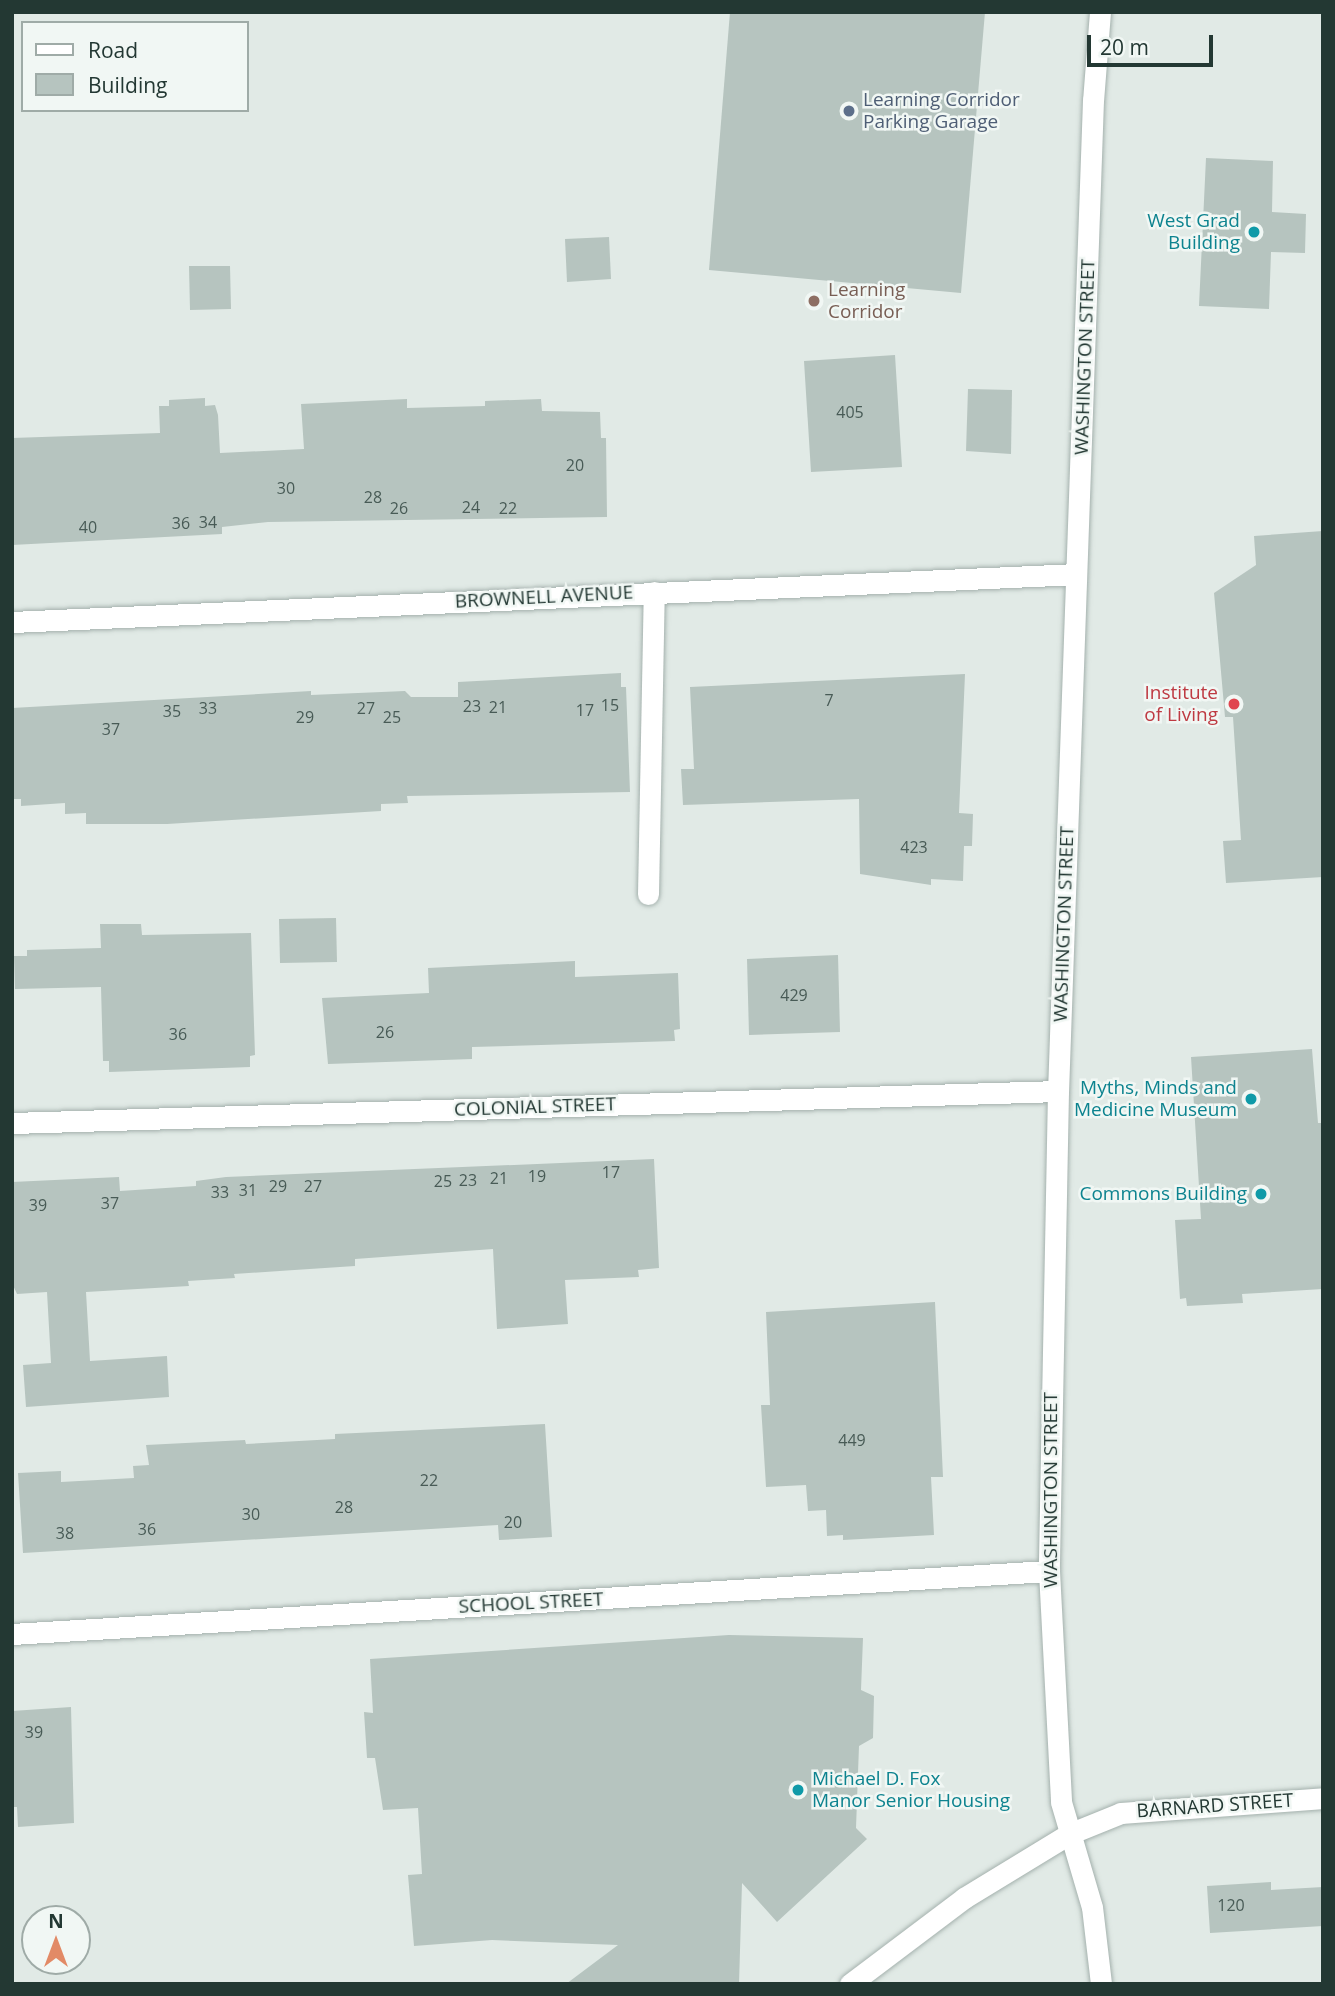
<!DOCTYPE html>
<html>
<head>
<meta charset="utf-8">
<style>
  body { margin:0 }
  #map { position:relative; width:1335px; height:1996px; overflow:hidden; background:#e1eae6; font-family:"Open Sans",sans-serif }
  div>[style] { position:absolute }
  .building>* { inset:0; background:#b6c4bf }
  .roads { filter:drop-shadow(0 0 2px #a4b1ad) drop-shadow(0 0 2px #a4b1ad) }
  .lane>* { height:21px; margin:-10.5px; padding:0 10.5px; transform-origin:10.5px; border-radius:10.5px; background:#fff }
  .street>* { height:21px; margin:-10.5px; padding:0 10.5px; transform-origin:10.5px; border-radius:10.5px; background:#fff }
  .secondary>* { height:21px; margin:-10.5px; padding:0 10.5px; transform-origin:10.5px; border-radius:10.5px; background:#fff }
  .dots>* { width:19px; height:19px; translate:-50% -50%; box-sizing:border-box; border:4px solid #f1f7f4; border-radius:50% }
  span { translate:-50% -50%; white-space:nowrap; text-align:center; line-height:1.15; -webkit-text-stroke:5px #f1f7f4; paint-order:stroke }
  .number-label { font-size:16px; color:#485b56 }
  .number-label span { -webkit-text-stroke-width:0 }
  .service-label { font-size:19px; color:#4e5e75 }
  .left { translate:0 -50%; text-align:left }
  .culture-label { font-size:19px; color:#0d838f }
  .right { translate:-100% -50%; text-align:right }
  .education-label { font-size:19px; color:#785e54 }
  .street-label { font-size:19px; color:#233833 }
  .health-label { font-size:19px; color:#be3a42 }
  .frame { position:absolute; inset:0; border:14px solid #233833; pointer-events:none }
  .legend { position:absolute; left:21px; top:21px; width:228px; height:91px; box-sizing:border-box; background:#f1f7f4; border:2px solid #9faba7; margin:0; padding:9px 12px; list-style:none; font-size:21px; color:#233833 }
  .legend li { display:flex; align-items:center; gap:14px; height:35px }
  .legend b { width:35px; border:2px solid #9faba7 }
  .north { position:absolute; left:21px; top:1905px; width:70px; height:70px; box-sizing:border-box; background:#f1f7f4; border:2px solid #9faba7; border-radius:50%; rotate:0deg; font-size:19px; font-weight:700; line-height:28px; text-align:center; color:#233833 }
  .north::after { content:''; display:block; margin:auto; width:24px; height:32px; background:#e28a66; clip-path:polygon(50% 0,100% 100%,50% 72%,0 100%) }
  .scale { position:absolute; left:1087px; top:35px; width:126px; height:32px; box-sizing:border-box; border:4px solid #233833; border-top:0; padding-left:9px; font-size:21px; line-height:24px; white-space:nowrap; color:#233833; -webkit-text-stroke:5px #f1f7f4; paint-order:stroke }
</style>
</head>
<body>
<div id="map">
  <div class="building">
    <div style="clip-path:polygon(730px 12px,985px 12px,961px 293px,709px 270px)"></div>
    <div style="clip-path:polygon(1206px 158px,1273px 161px,1272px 212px,1306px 214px,1305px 253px,1271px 252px,1269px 309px,1199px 306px)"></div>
    <div style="clip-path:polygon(609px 237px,611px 279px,567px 282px,565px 239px)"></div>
    <div style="clip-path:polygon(189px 266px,230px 266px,231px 309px,190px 310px)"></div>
    <div style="clip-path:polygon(895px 355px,902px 467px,811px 472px,804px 361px)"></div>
    <div style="clip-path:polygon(968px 389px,1012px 390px,1011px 454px,966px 451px)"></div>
    <div style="clip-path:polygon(205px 398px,205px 406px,215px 405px,218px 415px,220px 453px,304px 449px,301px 404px,407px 399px,407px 408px,485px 406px,485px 401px,541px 399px,542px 411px,600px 412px,601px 438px,606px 438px,607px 517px,268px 522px,222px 527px,222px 534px,12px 545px,12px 438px,160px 433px,159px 406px,169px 406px,169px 400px)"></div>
    <div style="clip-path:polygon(1323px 531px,1323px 877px,1226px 883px,1223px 841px,1241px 840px,1233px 717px,1225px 717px,1214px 593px,1256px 565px,1254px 536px)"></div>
    <div style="clip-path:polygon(621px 673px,621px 687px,626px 687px,630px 792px,407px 796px,408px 803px,381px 804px,381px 811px,167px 824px,86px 824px,86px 813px,65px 814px,65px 803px,21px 806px,21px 799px,12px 799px,12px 708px,311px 691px,311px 695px,405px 691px,411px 697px,458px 697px,458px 682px)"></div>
    <div style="clip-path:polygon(965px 674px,959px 813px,973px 814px,972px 846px,964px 846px,963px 881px,931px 879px,931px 885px,860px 874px,859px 799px,683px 805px,681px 769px,694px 769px,690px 687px)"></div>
    <div style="clip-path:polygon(336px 918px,337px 962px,280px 963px,279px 919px)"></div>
    <div style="clip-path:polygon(100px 924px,141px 924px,142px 935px,251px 933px,255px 1055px,250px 1056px,250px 1067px,109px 1072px,109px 1061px,103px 1061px,101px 987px,15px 989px,14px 956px,27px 956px,27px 950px,101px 948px)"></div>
    <div style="clip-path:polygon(838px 955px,840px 1032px,749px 1035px,747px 959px)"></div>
    <div style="clip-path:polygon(575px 961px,575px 977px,678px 973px,680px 1029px,674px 1030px,675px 1041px,472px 1047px,472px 1059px,328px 1064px,322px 998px,429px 993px,428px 968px)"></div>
    <div style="clip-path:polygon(1312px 1049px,1318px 1123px,1323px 1123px,1323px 1289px,1242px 1294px,1243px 1303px,1187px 1306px,1186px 1298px,1180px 1299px,1175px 1220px,1201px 1219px,1191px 1057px)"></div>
    <div style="clip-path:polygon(654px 1159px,659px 1268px,638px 1270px,639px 1277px,565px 1280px,568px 1324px,497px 1329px,493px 1249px,355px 1259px,355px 1266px,234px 1274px,235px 1278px,188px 1281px,189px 1286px,86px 1292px,90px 1361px,167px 1356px,169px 1397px,26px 1407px,23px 1365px,51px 1363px,47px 1292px,17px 1294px,12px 1283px,12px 1182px,119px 1177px,120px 1191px,196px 1186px,196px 1181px,226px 1177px)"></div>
    <div style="clip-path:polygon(935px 1302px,943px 1477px,931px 1477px,934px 1535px,843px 1540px,843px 1535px,827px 1536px,826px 1510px,808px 1511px,806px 1485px,766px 1487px,761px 1405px,770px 1405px,766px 1312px)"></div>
    <div style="clip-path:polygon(545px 1424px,552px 1537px,499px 1540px,498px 1525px,23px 1553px,18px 1473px,61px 1471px,61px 1482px,134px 1478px,133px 1466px,149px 1465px,146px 1445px,245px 1440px,246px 1444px,335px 1439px,335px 1434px)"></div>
    <div style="clip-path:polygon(729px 1635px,863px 1638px,861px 1690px,874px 1696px,873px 1738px,859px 1746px,856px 1828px,867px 1839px,777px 1922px,742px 1883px,739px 1984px,566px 1984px,618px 1945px,492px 1940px,414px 1946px,408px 1875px,422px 1874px,418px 1808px,383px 1810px,375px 1758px,367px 1758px,364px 1712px,373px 1713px,370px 1659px)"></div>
    <div style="clip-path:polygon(71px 1707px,74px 1823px,18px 1827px,17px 1807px,12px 1807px,12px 1711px)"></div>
    <div style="clip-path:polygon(1271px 1882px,1271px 1890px,1323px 1887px,1323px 1926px,1210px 1933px,1207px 1886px)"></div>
  </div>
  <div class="roads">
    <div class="lane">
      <div style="left:648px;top:894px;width:302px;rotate:-88.9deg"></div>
    </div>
    <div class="street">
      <div style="left:12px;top:622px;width:1065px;rotate:-2.58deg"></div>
      <div style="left:12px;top:1123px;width:1046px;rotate:-1.75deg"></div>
      <div style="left:12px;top:1634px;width:1039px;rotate:-3.48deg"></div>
    </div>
    <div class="secondary">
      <div style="left:1100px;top:12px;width:88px;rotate:94.5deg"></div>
      <div style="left:1093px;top:100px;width:992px;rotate:92.02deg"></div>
      <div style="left:1058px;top:1091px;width:480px;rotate:91.1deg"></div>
      <div style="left:1049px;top:1571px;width:231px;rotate:87deg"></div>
      <div style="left:1061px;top:1802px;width:109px;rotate:73.6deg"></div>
      <div style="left:1092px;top:1907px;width:78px;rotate:83.3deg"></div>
      <div style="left:850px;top:1984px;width:143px;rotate:-37deg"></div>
      <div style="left:964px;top:1898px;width:123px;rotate:-31.4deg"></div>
      <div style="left:1069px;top:1834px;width:56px;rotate:-22deg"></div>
      <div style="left:1121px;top:1813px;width:203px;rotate:-4.2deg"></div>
    </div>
  </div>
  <div class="dots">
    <div style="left:849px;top:111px;background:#5c6f8a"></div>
    <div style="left:1254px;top:232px;background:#0f9aa8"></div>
    <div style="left:814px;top:301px;background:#8d6e63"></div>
    <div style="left:1234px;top:704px;background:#e0444e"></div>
    <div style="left:1251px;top:1099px;background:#0f9aa8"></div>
    <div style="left:1261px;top:1194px;background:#0f9aa8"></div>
    <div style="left:798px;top:1790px;background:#0f9aa8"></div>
  </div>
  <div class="number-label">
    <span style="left:850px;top:412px">405</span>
    <span style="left:575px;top:465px">20</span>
    <span style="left:286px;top:488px">30</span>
    <span style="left:373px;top:497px">28</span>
    <span style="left:471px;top:507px">24</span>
    <span style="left:399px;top:508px">26</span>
    <span style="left:508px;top:508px">22</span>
    <span style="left:208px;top:522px">34</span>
    <span style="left:181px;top:523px">36</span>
    <span style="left:88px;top:527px">40</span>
    <span style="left:829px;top:700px">7</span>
    <span style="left:610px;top:705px">15</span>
    <span style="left:472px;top:706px">23</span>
    <span style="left:498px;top:707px">21</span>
    <span style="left:208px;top:708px">33</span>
    <span style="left:366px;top:708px">27</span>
    <span style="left:585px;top:710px">17</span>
    <span style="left:172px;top:711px">35</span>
    <span style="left:305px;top:717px">29</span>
    <span style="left:392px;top:717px">25</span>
    <span style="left:111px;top:729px">37</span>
    <span style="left:914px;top:847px">423</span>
    <span style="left:794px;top:995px">429</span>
    <span style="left:385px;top:1032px">26</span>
    <span style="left:178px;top:1034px">36</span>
    <span style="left:611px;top:1172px">17</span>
    <span style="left:537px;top:1176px">19</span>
    <span style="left:499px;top:1178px">21</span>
    <span style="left:468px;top:1180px">23</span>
    <span style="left:443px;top:1181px">25</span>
    <span style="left:278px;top:1186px">29</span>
    <span style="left:313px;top:1186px">27</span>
    <span style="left:248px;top:1190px">31</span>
    <span style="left:220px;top:1192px">33</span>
    <span style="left:110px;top:1203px">37</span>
    <span style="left:38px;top:1205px">39</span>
    <span style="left:852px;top:1440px">449</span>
    <span style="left:429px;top:1480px">22</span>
    <span style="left:344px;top:1507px">28</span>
    <span style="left:251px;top:1514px">30</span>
    <span style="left:513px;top:1522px">20</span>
    <span style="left:147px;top:1529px">36</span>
    <span style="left:65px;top:1533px">38</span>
    <span style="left:34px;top:1732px">39</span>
    <span style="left:1231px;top:1905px">120</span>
  </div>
  <div class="service-label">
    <span class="left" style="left:863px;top:111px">Learning Corridor<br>Parking Garage</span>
  </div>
  <div class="culture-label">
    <span class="right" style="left:1240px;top:232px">West Grad<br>Building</span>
    <span class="right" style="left:1237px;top:1099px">Myths, Minds and<br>Medicine Museum</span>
    <span class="right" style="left:1247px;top:1194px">Commons Building</span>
    <span class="left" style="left:812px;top:1790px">Michael D. Fox<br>Manor Senior Housing</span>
  </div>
  <div class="education-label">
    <span class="left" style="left:828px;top:301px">Learning<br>Corridor</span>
  </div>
  <div class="street-label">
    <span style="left:1085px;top:357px;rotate:-88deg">WASHINGTON STREET</span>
    <span style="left:544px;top:597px;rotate:-3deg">BROWNELL AVENUE</span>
    <span style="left:1064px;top:924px;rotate:-88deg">WASHINGTON STREET</span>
    <span style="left:535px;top:1107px;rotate:-2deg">COLONIAL STREET</span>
    <span style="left:1051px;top:1490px;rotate:-90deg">WASHINGTON STREET</span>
    <span style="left:531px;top:1603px;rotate:-3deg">SCHOOL STREET</span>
    <span style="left:1215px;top:1806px;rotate:-4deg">BARNARD STREET</span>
  </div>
  <div class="health-label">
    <span class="right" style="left:1218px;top:704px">Institute<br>of Living</span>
  </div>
  <div class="frame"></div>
  <ul class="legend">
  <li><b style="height:9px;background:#fff"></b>Road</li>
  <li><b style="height:19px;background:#b6c4bf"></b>Building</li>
  </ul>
  <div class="north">N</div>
  <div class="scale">20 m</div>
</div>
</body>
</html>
